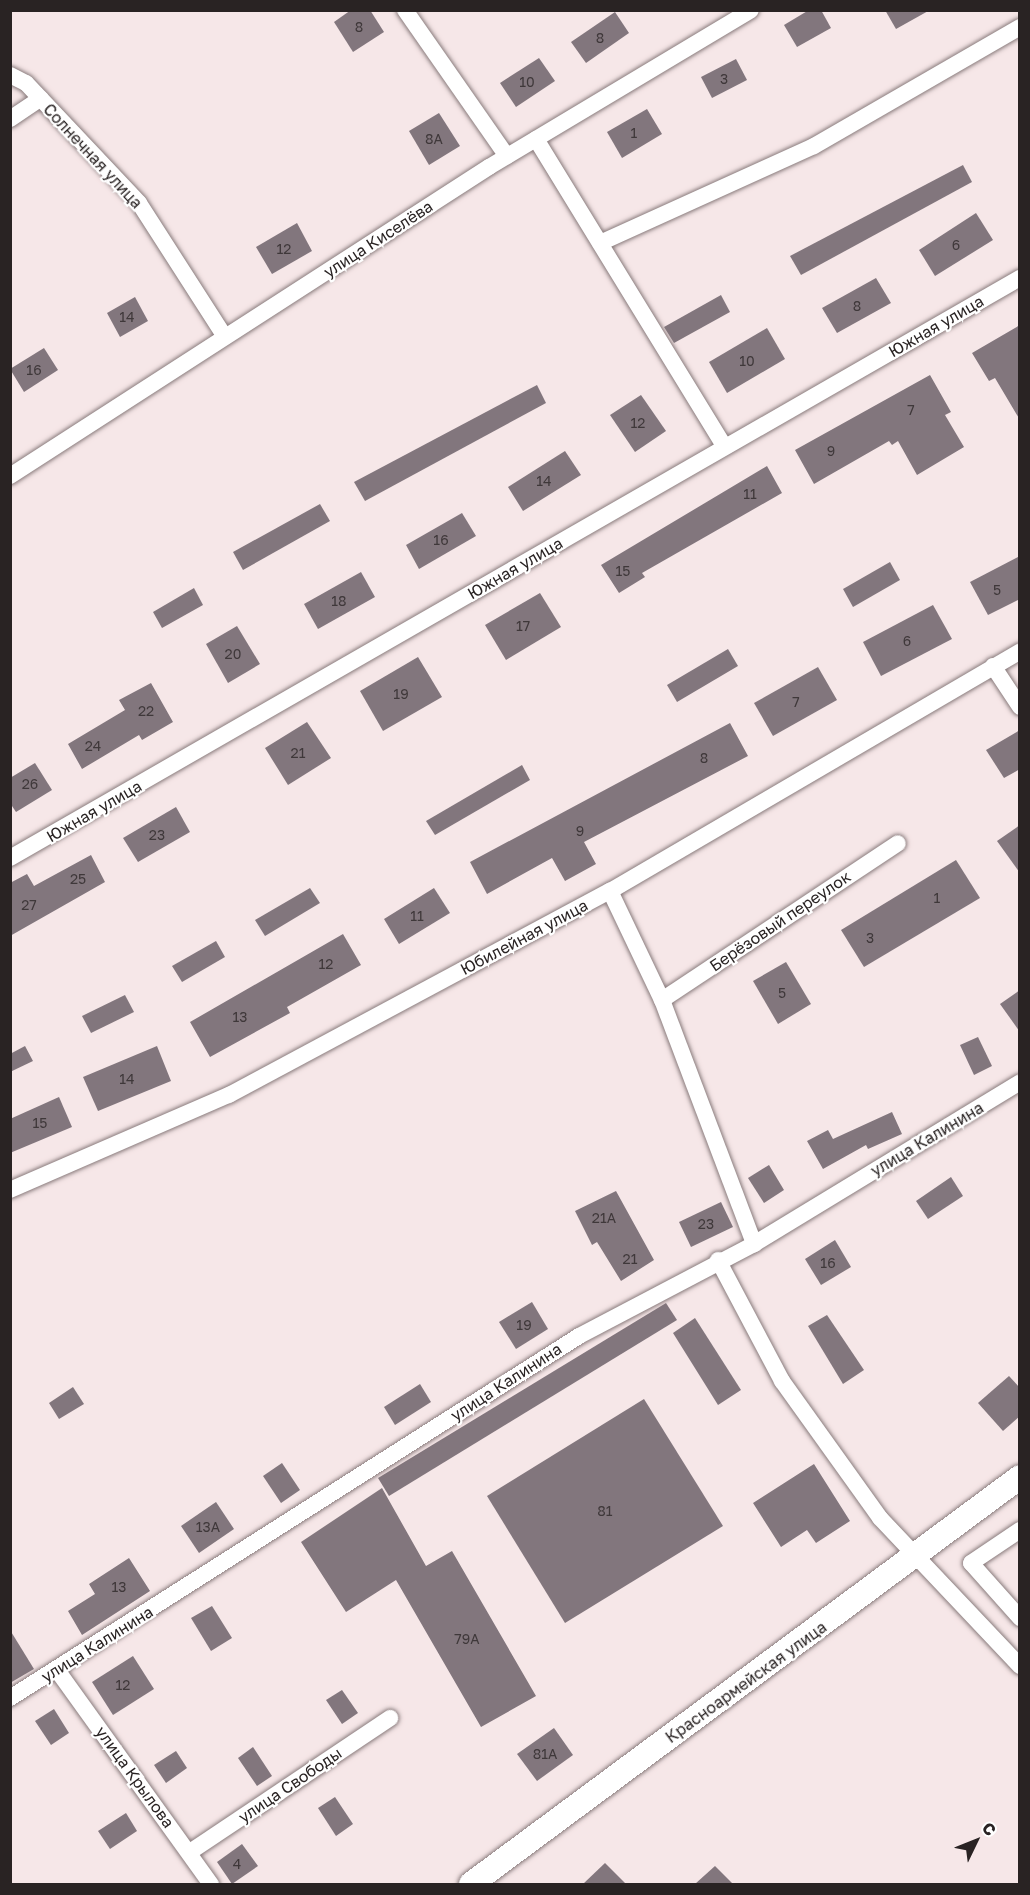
<!DOCTYPE html>
<html>
<head>
<meta charset="utf-8">
<style>
  body { margin:0 }
  #map { position:relative; width:1030px; height:1895px; overflow:hidden; background:#f6e7e8; font-family:"Golos Text",sans-serif }
  div>[style] { position:absolute }
  .building>* { inset:0; background:#82767d }
  .roads { filter:drop-shadow(0 0 2px #897b7c) drop-shadow(0 0 2px #897b7c) }
  .street>* { height:16px; margin:-8px; padding:0 8px; transform-origin:8px; border-radius:8px; background:#fff }
  .secondary>* { height:24px; margin:-12px; padding:0 12px; transform-origin:12px; border-radius:12px; background:#fff }
  span { translate:-50% -50%; white-space:nowrap; text-align:center; line-height:1.15; -webkit-text-stroke:4.5px #fff; paint-order:stroke }
  .number-label { font-size:14px; color:#3f383a }
  .number-label span { -webkit-text-stroke-width:0 }
  .street-label { font-size:16px; color:#292323 }
  .frame { position:absolute; inset:0; border:12px solid #292323; pointer-events:none }
  .north { position:absolute; left:946px; top:1811px; width:60px; height:60px; -webkit-text-stroke:4px #fff; paint-order:stroke; rotate:47deg; font-size:16px; font-weight:700; line-height:24px; text-align:center; color:#292323 }
  .north::after { content:''; display:block; margin:auto; width:21px; height:27px; background:#292323; clip-path:polygon(50% 0,100% 100%,50% 72%,0 100%) }
</style>
</head>
<body>
<div id="map">
  <div class="building">
    <div style="clip-path:polygon(351px 10px,370px 10px,384px 32px,353px 52px,334px 22px)"></div>
    <div style="clip-path:polygon(809px 10px,821px 10px,831px 28px,797px 47px,784px 25px)"></div>
    <div style="clip-path:polygon(885px 10px,930px 10px,896px 29px)"></div>
    <div style="clip-path:polygon(615px 12px,629px 33px,586px 63px,571px 42px)"></div>
    <div style="clip-path:polygon(539px 58px,555px 81px,516px 107px,500px 83px)"></div>
    <div style="clip-path:polygon(736px 59px,747px 80px,712px 98px,701px 77px)"></div>
    <div style="clip-path:polygon(647px 109px,662px 134px,622px 158px,607px 132px)"></div>
    <div style="clip-path:polygon(439px 113px,460px 146px,429px 165px,409px 131px)"></div>
    <div style="clip-path:polygon(963px 165px,972px 182px,801px 275px,790px 256px)"></div>
    <div style="clip-path:polygon(976px 213px,993px 240px,935px 276px,919px 250px)"></div>
    <div style="clip-path:polygon(297px 223px,312px 251px,272px 274px,256px 247px)"></div>
    <div style="clip-path:polygon(876px 278px,891px 303px,837px 333px,822px 308px)"></div>
    <div style="clip-path:polygon(721px 295px,730px 312px,674px 343px,664px 327px)"></div>
    <div style="clip-path:polygon(135px 297px,148px 321px,120px 337px,107px 313px)"></div>
    <div style="clip-path:polygon(1020px 325px,1020px 420px,995px 378px,989px 381px,972px 353px)"></div>
    <div style="clip-path:polygon(767px 328px,785px 359px,727px 393px,709px 362px)"></div>
    <div style="clip-path:polygon(44px 348px,58px 370px,24px 392px,10px 369px)"></div>
    <div style="clip-path:polygon(930px 375px,951px 412px,945px 415px,964px 447px,917px 475px,898px 441px,892px 445px,889px 441px,814px 484px,795px 450px)"></div>
    <div style="clip-path:polygon(537px 385px,546px 403px,365px 501px,354px 482px)"></div>
    <div style="clip-path:polygon(641px 395px,666px 431px,635px 452px,610px 415px)"></div>
    <div style="clip-path:polygon(565px 451px,581px 475px,523px 511px,508px 487px)"></div>
    <div style="clip-path:polygon(767px 466px,782px 493px,642px 573px,645px 577px,619px 593px,601px 565px)"></div>
    <div style="clip-path:polygon(320px 504px,330px 521px,243px 570px,233px 552px)"></div>
    <div style="clip-path:polygon(462px 513px,476px 536px,419px 569px,406px 545px)"></div>
    <div style="clip-path:polygon(1020px 556px,1020px 599px,988px 615px,970px 582px)"></div>
    <div style="clip-path:polygon(890px 562px,900px 580px,853px 607px,843px 589px)"></div>
    <div style="clip-path:polygon(361px 572px,375px 597px,318px 629px,304px 604px)"></div>
    <div style="clip-path:polygon(194px 588px,203px 605px,162px 628px,153px 612px)"></div>
    <div style="clip-path:polygon(540px 593px,561px 627px,506px 660px,485px 625px)"></div>
    <div style="clip-path:polygon(933px 605px,952px 639px,881px 676px,863px 642px)"></div>
    <div style="clip-path:polygon(237px 626px,260px 664px,228px 683px,206px 644px)"></div>
    <div style="clip-path:polygon(728px 649px,738px 666px,677px 702px,667px 685px)"></div>
    <div style="clip-path:polygon(418px 657px,442px 697px,383px 731px,360px 691px)"></div>
    <div style="clip-path:polygon(818px 667px,837px 700px,773px 736px,754px 703px)"></div>
    <div style="clip-path:polygon(151px 683px,173px 722px,142px 740px,139px 735px,82px 769px,68px 744px,125px 710px,119px 700px)"></div>
    <div style="clip-path:polygon(307px 722px,331px 758px,288px 785px,265px 748px)"></div>
    <div style="clip-path:polygon(730px 723px,748px 756px,584px 842px,596px 864px,565px 881px,552px 858px,487px 894px,470px 862px)"></div>
    <div style="clip-path:polygon(1020px 730px,1020px 769px,1004px 778px,986px 750px)"></div>
    <div style="clip-path:polygon(35px 763px,52px 790px,16px 812px,10px 803px,10px 778px)"></div>
    <div style="clip-path:polygon(522px 765px,530px 780px,435px 835px,426px 821px)"></div>
    <div style="clip-path:polygon(176px 807px,190px 832px,138px 862px,123px 838px)"></div>
    <div style="clip-path:polygon(1020px 825px,1020px 873px,997px 841px)"></div>
    <div style="clip-path:polygon(91px 855px,105px 882px,10px 936px,10px 883px,27px 874px,34px 886px)"></div>
    <div style="clip-path:polygon(956px 860px,980px 898px,864px 967px,841px 930px)"></div>
    <div style="clip-path:polygon(310px 888px,320px 903px,265px 936px,255px 920px)"></div>
    <div style="clip-path:polygon(434px 888px,450px 913px,399px 944px,384px 919px)"></div>
    <div style="clip-path:polygon(343px 934px,361px 965px,287px 1007px,290px 1013px,210px 1057px,190px 1022px)"></div>
    <div style="clip-path:polygon(216px 941px,225px 957px,182px 982px,172px 966px)"></div>
    <div style="clip-path:polygon(786px 962px,811px 1004px,778px 1024px,753px 981px)"></div>
    <div style="clip-path:polygon(1020px 990px,1020px 1032px,1000px 1004px)"></div>
    <div style="clip-path:polygon(125px 995px,134px 1012px,91px 1033px,82px 1016px)"></div>
    <div style="clip-path:polygon(978px 1037px,992px 1066px,974px 1075px,960px 1045px)"></div>
    <div style="clip-path:polygon(25px 1046px,33px 1061px,10px 1072px,10px 1054px)"></div>
    <div style="clip-path:polygon(157px 1046px,171px 1081px,98px 1111px,83px 1077px)"></div>
    <div style="clip-path:polygon(59px 1097px,72px 1127px,10px 1153px,10px 1119px)"></div>
    <div style="clip-path:polygon(892px 1112px,902px 1134px,868px 1149px,866px 1145px,823px 1169px,807px 1141px,828px 1130px,833px 1139px)"></div>
    <div style="clip-path:polygon(769px 1165px,784px 1190px,764px 1203px,748px 1178px)"></div>
    <div style="clip-path:polygon(951px 1177px,963px 1196px,928px 1219px,916px 1201px)"></div>
    <div style="clip-path:polygon(616px 1191px,654px 1260px,621px 1281px,597px 1242px,592px 1245px,575px 1211px)"></div>
    <div style="clip-path:polygon(721px 1202px,733px 1227px,691px 1247px,679px 1222px)"></div>
    <div style="clip-path:polygon(835px 1240px,851px 1267px,821px 1285px,805px 1259px)"></div>
    <div style="clip-path:polygon(532px 1302px,548px 1329px,516px 1349px,499px 1322px)"></div>
    <div style="clip-path:polygon(666px 1303px,677px 1320px,389px 1496px,378px 1478px)"></div>
    <div style="clip-path:polygon(827px 1315px,864px 1370px,843px 1384px,808px 1326px)"></div>
    <div style="clip-path:polygon(695px 1318px,741px 1390px,718px 1405px,673px 1333px)"></div>
    <div style="clip-path:polygon(1009px 1376px,1020px 1388px,1020px 1416px,1003px 1431px,978px 1403px)"></div>
    <div style="clip-path:polygon(420px 1384px,431px 1402px,395px 1425px,384px 1407px)"></div>
    <div style="clip-path:polygon(73px 1387px,84px 1404px,59px 1419px,49px 1403px)"></div>
    <div style="clip-path:polygon(644px 1399px,723px 1526px,565px 1623px,487px 1496px)"></div>
    <div style="clip-path:polygon(282px 1463px,300px 1490px,281px 1503px,263px 1476px)"></div>
    <div style="clip-path:polygon(814px 1464px,850px 1521px,816px 1543px,807px 1530px,781px 1547px,753px 1503px)"></div>
    <div style="clip-path:polygon(382px 1488px,426px 1566px,452px 1551px,536px 1696px,481px 1727px,396px 1580px,346px 1612px,301px 1542px)"></div>
    <div style="clip-path:polygon(216px 1502px,234px 1529px,199px 1553px,181px 1526px)"></div>
    <div style="clip-path:polygon(129px 1558px,150px 1591px,82px 1635px,68px 1611px,95px 1594px,89px 1584px)"></div>
    <div style="clip-path:polygon(212px 1606px,232px 1638px,211px 1651px,191px 1618px)"></div>
    <div style="clip-path:polygon(10px 1630px,34px 1669px,10px 1683px)"></div>
    <div style="clip-path:polygon(133px 1656px,154px 1689px,113px 1715px,92px 1682px)"></div>
    <div style="clip-path:polygon(342px 1690px,358px 1713px,342px 1724px,326px 1700px)"></div>
    <div style="clip-path:polygon(54px 1709px,69px 1733px,51px 1745px,35px 1721px)"></div>
    <div style="clip-path:polygon(554px 1728px,573px 1755px,537px 1781px,517px 1754px)"></div>
    <div style="clip-path:polygon(253px 1747px,272px 1776px,257px 1786px,238px 1758px)"></div>
    <div style="clip-path:polygon(176px 1751px,187px 1768px,166px 1783px,154px 1765px)"></div>
    <div style="clip-path:polygon(335px 1797px,353px 1824px,336px 1836px,318px 1808px)"></div>
    <div style="clip-path:polygon(126px 1813px,137px 1831px,110px 1849px,98px 1831px)"></div>
    <div style="clip-path:polygon(242px 1844px,258px 1866px,232px 1884px,217px 1862px)"></div>
    <div style="clip-path:polygon(605px 1863px,626px 1884px,583px 1884px)"></div>
    <div style="clip-path:polygon(715px 1866px,733px 1884px,695px 1884px)"></div>
  </div>
  <div class="roads">
    <div class="street">
      <div style="left:405px;top:10px;width:178px;rotate:55.1deg"></div>
      <div style="left:10px;top:75px;width:18px;rotate:27deg"></div>
      <div style="left:26px;top:83px;width:165px;rotate:46.7deg"></div>
      <div style="left:139px;top:203px;width:159px;rotate:57.3deg"></div>
      <div style="left:10px;top:119px;width:37px;rotate:-34deg"></div>
      <div style="left:536px;top:139px;width:361px;rotate:58.5deg"></div>
      <div style="left:600px;top:243px;width:235px;rotate:-24.4deg"></div>
      <div style="left:814px;top:146px;width:238px;rotate:-30deg"></div>
      <div style="left:10px;top:476px;width:570px;rotate:-32.83deg"></div>
      <div style="left:489px;top:167px;width:305px;rotate:-30.9deg"></div>
      <div style="left:993px;top:666px;width:49px;rotate:56.6deg"></div>
      <div style="left:10px;top:858px;width:1165px;rotate:-29.87deg"></div>
      <div style="left:610px;top:891px;width:121px;rotate:64.5deg"></div>
      <div style="left:662px;top:1000px;width:261px;rotate:69.3deg"></div>
      <div style="left:662px;top:1000px;width:283px;rotate:-33.6deg"></div>
      <div style="left:10px;top:1190px;width:239px;rotate:-23.5deg"></div>
      <div style="left:229px;top:1095px;width:432px;rotate:-28.2deg"></div>
      <div style="left:610px;top:891px;width:475px;rotate:-30.3deg"></div>
      <div style="left:718px;top:1260px;width:137px;rotate:62.1deg"></div>
      <div style="left:782px;top:1381px;width:168px;rotate:54.4deg"></div>
      <div style="left:880px;top:1518px;width:204px;rotate:46.6deg"></div>
      <div style="left:1020px;top:1530px;width:59px;rotate:146deg"></div>
      <div style="left:971px;top:1563px;width:74px;rotate:48.3deg"></div>
      <div style="left:57px;top:1670px;width:264px;rotate:54.3deg"></div>
      <div style="left:10px;top:1698px;width:674px;rotate:-32.46deg"></div>
      <div style="left:579px;top:1336px;width:198px;rotate:-27.7deg"></div>
      <div style="left:754px;top:1244px;width:311px;rotate:-31.3deg"></div>
      <div style="left:190px;top:1852px;width:241px;rotate:-33.8deg"></div>
    </div>
    <div class="secondary">
      <div style="left:471px;top:1884px;width:683px;rotate:-36.55deg"></div>
    </div>
  </div>
  <div class="number-label">
    <span style="left:359px;top:27px">8</span>
    <span style="left:600px;top:38px">8</span>
    <span style="left:724px;top:79px">3</span>
    <span style="left:527px;top:82px">10</span>
    <span style="left:634px;top:133px">1</span>
    <span style="left:434px;top:139px">8А</span>
    <span style="left:956px;top:245px">6</span>
    <span style="left:284px;top:249px">12</span>
    <span style="left:857px;top:306px">8</span>
    <span style="left:127px;top:317px">14</span>
    <span style="left:747px;top:361px">10</span>
    <span style="left:34px;top:370px">16</span>
    <span style="left:911px;top:410px">7</span>
    <span style="left:638px;top:423px">12</span>
    <span style="left:831px;top:451px">9</span>
    <span style="left:544px;top:481px">14</span>
    <span style="left:750px;top:494px">11</span>
    <span style="left:441px;top:540px">16</span>
    <span style="left:623px;top:571px">15</span>
    <span style="left:997px;top:590px">5</span>
    <span style="left:339px;top:601px">18</span>
    <span style="left:523px;top:626px">17</span>
    <span style="left:907px;top:641px">6</span>
    <span style="left:233px;top:654px">20</span>
    <span style="left:401px;top:694px">19</span>
    <span style="left:796px;top:702px">7</span>
    <span style="left:146px;top:711px">22</span>
    <span style="left:93px;top:746px">24</span>
    <span style="left:298px;top:753px">21</span>
    <span style="left:704px;top:758px">8</span>
    <span style="left:30px;top:784px">26</span>
    <span style="left:580px;top:831px">9</span>
    <span style="left:157px;top:835px">23</span>
    <span style="left:78px;top:879px">25</span>
    <span style="left:937px;top:898px">1</span>
    <span style="left:29px;top:905px">27</span>
    <span style="left:417px;top:916px">11</span>
    <span style="left:870px;top:938px">3</span>
    <span style="left:326px;top:964px">12</span>
    <span style="left:782px;top:993px">5</span>
    <span style="left:240px;top:1017px">13</span>
    <span style="left:127px;top:1079px">14</span>
    <span style="left:40px;top:1123px">15</span>
    <span style="left:604px;top:1218px">21А</span>
    <span style="left:706px;top:1224px">23</span>
    <span style="left:630px;top:1259px">21</span>
    <span style="left:828px;top:1263px">16</span>
    <span style="left:524px;top:1325px">19</span>
    <span style="left:605px;top:1511px">81</span>
    <span style="left:208px;top:1527px">13А</span>
    <span style="left:119px;top:1587px">13</span>
    <span style="left:467px;top:1639px">79А</span>
    <span style="left:123px;top:1685px">12</span>
    <span style="left:545px;top:1754px">81А</span>
    <span style="left:237px;top:1864px">4</span>
  </div>
  <div class="street-label">
    <span style="left:93px;top:156px;rotate:47deg">Солнечная улица</span>
    <span style="left:378px;top:239px;rotate:-33deg">улица Киселёва</span>
    <span style="left:936px;top:326px;rotate:-30deg">Южная улица</span>
    <span style="left:515px;top:568px;rotate:-30deg">Южная улица</span>
    <span style="left:94px;top:811px;rotate:-30deg">Южная улица</span>
    <span style="left:780px;top:921px;rotate:-34deg">Берёзовый переулок</span>
    <span style="left:524px;top:937px;rotate:-28deg">Юбилейная улица</span>
    <span style="left:927px;top:1139px;rotate:-31deg">улица Калинина</span>
    <span style="left:506px;top:1382px;rotate:-33deg">улица Калинина</span>
    <span style="left:97px;top:1644px;rotate:-32deg">улица Калинина</span>
    <span style="left:746px;top:1682px;rotate:-36deg">Красноармейская улица</span>
    <span style="left:135px;top:1777px;rotate:54deg">улица Крылова</span>
    <span style="left:290px;top:1785px;rotate:-34deg">улица Свободы</span>
  </div>
  <div class="frame"></div>
  <div class="north">С</div>
</div>
</body>
</html>
